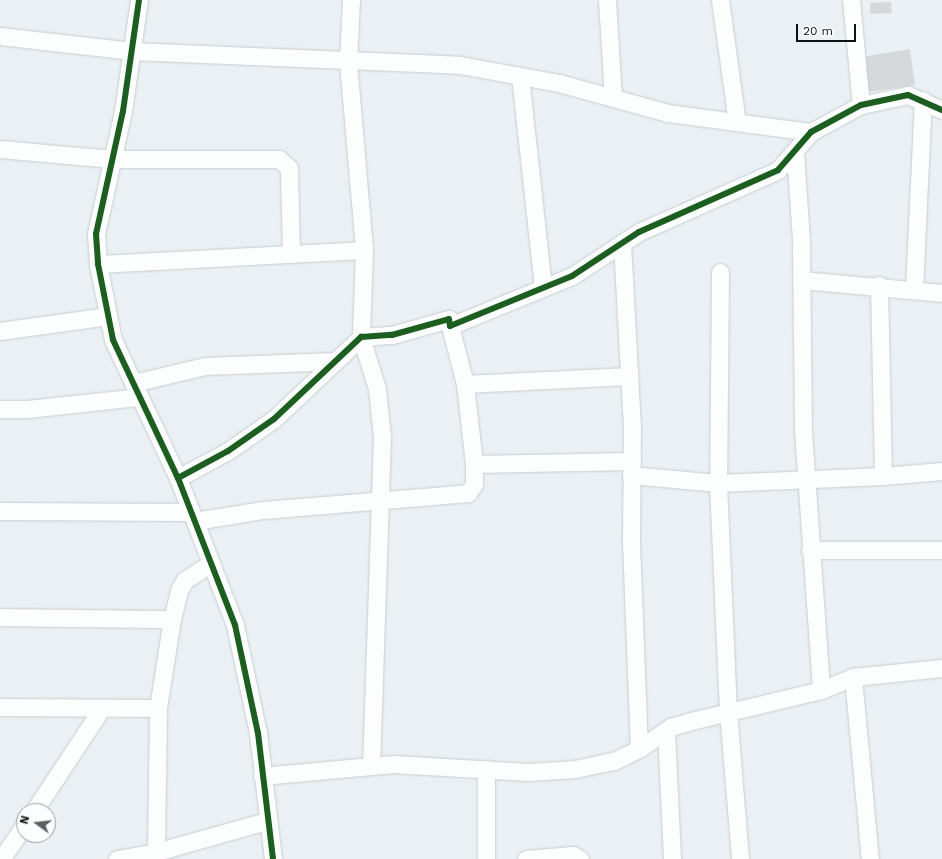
<!DOCTYPE html>
<html>
<head>
<meta charset="utf-8">
<style>
  body { margin:0 }
  #map { position:relative; width:942px; height:859px; overflow:hidden; background:#eaf0f4; font-family:"Work Sans",sans-serif }
  div>[style] { position:absolute }
  .building>* { inset:0; background:#d5d9dc }
  .roads { filter:drop-shadow(0 0 1px #c9cdd0) drop-shadow(0 0 1px #c9cdd0) }
  .street>* { height:17px; margin:-8.5px; padding:0 8.5px; transform-origin:8.5px; border-radius:8.5px; background:#fcfdfd }
  .cycleway>* { height:6px; margin:-3px; padding:0 3px; transform-origin:3px; border-radius:3px; background:#1b5e20 }
  span { translate:-50% -50%; white-space:nowrap; text-align:center; line-height:1.15; -webkit-text-stroke:3px #fbfdfe; paint-order:stroke }
  .north { position:absolute; left:16px; top:803px; width:40px; height:40px; box-sizing:border-box; background:#fbfdfe; border:1px solid #9d9fa0; border-radius:50%; rotate:285deg; font-size:11px; font-weight:700; line-height:16px; text-align:center; color:#0f1214 }
  .north::after { content:''; display:block; margin:auto; width:14px; height:18px; background:#5c6062; clip-path:polygon(50% 0,100% 100%,50% 72%,0 100%) }
  .scale { position:absolute; left:796px; top:24px; width:60px; height:18px; box-sizing:border-box; border:2px solid #0f1214; border-top:0; padding-left:5px; font-size:12px; line-height:14px; white-space:nowrap; color:#0f1214; -webkit-text-stroke:3px #fbfdfe; paint-order:stroke }
</style>
</head>
<body>
<div id="map">
  <div class="building">
    <div style="clip-path:polygon(891px 2px,892px 13px,870px 14px,870px 3px)"></div>
    <div style="clip-path:polygon(910px 49px,915px 85px,868px 92px,862px 57px)"></div>
  </div>
  <div class="roads">
    <div class="street">
      <div style="left:139px;top:0;width:112px;rotate:98.2deg"></div>
      <div style="left:123px;top:111px;width:126px;rotate:102.4deg"></div>
      <div style="left:96px;top:234px;width:30px;rotate:86deg"></div>
      <div style="left:98px;top:264px;width:77px;rotate:78.8deg"></div>
      <div style="left:113px;top:340px;width:153px;rotate:64.8deg"></div>
      <div style="left:178px;top:478px;width:158px;rotate:68.8deg"></div>
      <div style="left:235px;top:625px;width:110px;rotate:78deg"></div>
      <div style="left:258px;top:733px;width:127px;rotate:83.2deg"></div>
      <div style="left:351px;top:0;width:62px;rotate:92.8deg"></div>
      <div style="left:348px;top:62px;width:189px;rotate:85.1deg"></div>
      <div style="left:364px;top:250px;width:87px;rotate:92deg"></div>
      <div style="left:361px;top:337px;width:54px;rotate:72.9deg"></div>
      <div style="left:377px;top:389px;width:48px;rotate:84.1deg"></div>
      <div style="left:382px;top:437px;width:329px;rotate:91.9deg"></div>
      <div style="left:607px;top:0;width:98px;rotate:86.5deg"></div>
      <div style="left:720px;top:0;width:123px;rotate:82.1deg"></div>
      <div style="left:851px;top:0;width:105px;rotate:84.6deg"></div>
      <div style="left:0;top:36px;width:133px;rotate:6.5deg"></div>
      <div style="left:132px;top:51px;width:328px;rotate:2.4deg"></div>
      <div style="left:460px;top:65px;width:101px;rotate:10.3deg"></div>
      <div style="left:559px;top:83px;width:113px;rotate:15.4deg"></div>
      <div style="left:668px;top:113px;width:144px;rotate:7.6deg"></div>
      <div style="left:520px;top:76px;width:213px;rotate:83.8deg"></div>
      <div style="left:0;top:149px;width:113px;rotate:5.1deg"></div>
      <div style="left:113px;top:159px;width:166px"></div>
      <div style="left:279px;top:159px;width:13px;rotate:42deg"></div>
      <div style="left:289px;top:168px;width:86px;rotate:88.7deg"></div>
      <div style="left:795px;top:152px;width:89px;rotate:86.1deg"></div>
      <div style="left:801px;top:241px;width:190px;rotate:89.4deg"></div>
      <div style="left:803px;top:431px;width:260px;rotate:86deg"></div>
      <div style="left:622px;top:243px;width:182px;rotate:86.9deg"></div>
      <div style="left:632px;top:425px;width:117px;rotate:90.5deg"></div>
      <div style="left:631px;top:542px;width:207px;rotate:87.8deg"></div>
      <div style="left:98px;top:264px;width:266px;rotate:-3deg"></div>
      <div style="left:720px;top:272px;width:211px;rotate:90.5deg"></div>
      <div style="left:718px;top:483px;width:229px;rotate:87.5deg"></div>
      <div style="left:728px;top:712px;width:147px;rotate:85.3deg"></div>
      <div style="left:802px;top:280px;width:141px;rotate:5.3deg"></div>
      <div style="left:879px;top:285px;width:191px;rotate:88.8deg"></div>
      <div style="left:914px;top:289px;width:189px;rotate:-87.3deg"></div>
      <div style="left:0;top:331px;width:109px;rotate:-7.9deg"></div>
      <div style="left:133px;top:383px;width:74px;rotate:-13.3deg"></div>
      <div style="left:205px;top:366px;width:130px;rotate:-2.2deg"></div>
      <div style="left:465px;top:384px;width:164px;rotate:-2.8deg"></div>
      <div style="left:0;top:409px;width:28px"></div>
      <div style="left:28px;top:409px;width:112px;rotate:-6.2deg"></div>
      <div style="left:474px;top:464px;width:158px;rotate:-1.1deg"></div>
      <div style="left:631px;top:475px;width:87px;rotate:5.3deg"></div>
      <div style="left:718px;top:483px;width:165px;rotate:-2.4deg"></div>
      <div style="left:883px;top:476px;width:59px;rotate:-4.8deg"></div>
      <div style="left:178px;top:478px;width:57px;rotate:-28.4deg"></div>
      <div style="left:228px;top:451px;width:56px;rotate:-34.8deg"></div>
      <div style="left:274px;top:419px;width:120px;rotate:-43.3deg"></div>
      <div style="left:361px;top:337px;width:31px;rotate:-4deg"></div>
      <div style="left:392px;top:335px;width:59px;rotate:-15.7deg"></div>
      <div style="left:449px;top:319px;width:7px;rotate:82deg"></div>
      <div style="left:450px;top:326px;width:132px;rotate:-22.3deg"></div>
      <div style="left:572px;top:276px;width:80px;rotate:-33.3deg"></div>
      <div style="left:639px;top:232px;width:152px;rotate:-24deg"></div>
      <div style="left:778px;top:170px;width:50px;rotate:-49deg"></div>
      <div style="left:811px;top:132px;width:57px;rotate:-28.4deg"></div>
      <div style="left:861px;top:105px;width:48px;rotate:-12deg"></div>
      <div style="left:908px;top:95px;width:37px;rotate:24deg"></div>
      <div style="left:0;top:511px;width:191px;rotate:0.3deg"></div>
      <div style="left:195px;top:521px;width:69px;rotate:-9.2deg"></div>
      <div style="left:263px;top:510px;width:206px;rotate:-4.7deg"></div>
      <div style="left:468px;top:493px;width:11px;rotate:-56deg"></div>
      <div style="left:474px;top:484px;width:20px;rotate:-90deg"></div>
      <div style="left:474px;top:464px;width:81px;rotate:-96.4deg"></div>
      <div style="left:465px;top:384px;width:60px;rotate:-104.5deg"></div>
      <div style="left:810px;top:550px;width:132px"></div>
      <div style="left:0;top:617px;width:172px;rotate:0.7deg"></div>
      <div style="left:853px;top:677px;width:183px;rotate:84.7deg"></div>
      <div style="left:0;top:707px;width:158px;rotate:0.4deg"></div>
      <div style="left:666px;top:731px;width:128px;rotate:87.3deg"></div>
      <div style="left:486px;top:769px;width:90px;rotate:90deg"></div>
      <div style="left:262px;top:776px;width:132px;rotate:-5.2deg"></div>
      <div style="left:393px;top:764px;width:136px;rotate:3.4deg"></div>
      <div style="left:529px;top:772px;width:46px;rotate:-3.7deg"></div>
      <div style="left:575px;top:769px;width:40px;rotate:-12deg"></div>
      <div style="left:614px;top:761px;width:28px;rotate:-26deg"></div>
      <div style="left:639px;top:749px;width:39px;rotate:-35deg"></div>
      <div style="left:671px;top:727px;width:17px;rotate:-17deg"></div>
      <div style="left:687px;top:722px;width:138px;rotate:-13.4deg"></div>
      <div style="left:821px;top:690px;width:35px;rotate:-22deg"></div>
      <div style="left:853px;top:677px;width:89px;rotate:-5.8deg"></div>
      <div style="left:34px;top:811px;width:123px;rotate:-56.6deg"></div>
      <div style="left:156px;top:852px;width:144px;rotate:-89.2deg"></div>
      <div style="left:158px;top:708px;width:90px;rotate:-81.1deg"></div>
      <div style="left:172px;top:619px;width:30px;rotate:-76deg"></div>
      <div style="left:179px;top:590px;width:12px;rotate:-59deg"></div>
      <div style="left:185px;top:580px;width:31px;rotate:-33deg"></div>
      <div style="left:1px;top:859px;width:40px;rotate:-55.1deg"></div>
      <div style="left:117px;top:859px;width:40px;rotate:-10deg"></div>
      <div style="left:156px;top:852px;width:114px;rotate:-15.7deg"></div>
      <div style="left:526px;top:859px;width:47px;rotate:-4.9deg"></div>
      <div style="left:573px;top:855px;width:8px;rotate:30deg"></div>
    </div>
  </div>
  <div class="cycleway">
    <div style="left:139px;top:0;width:112px;rotate:98.2deg"></div>
    <div style="left:123px;top:111px;width:126px;rotate:102.4deg"></div>
    <div style="left:96px;top:234px;width:30px;rotate:86deg"></div>
    <div style="left:98px;top:264px;width:77px;rotate:78.8deg"></div>
    <div style="left:113px;top:340px;width:153px;rotate:64.8deg"></div>
    <div style="left:178px;top:478px;width:158px;rotate:68.8deg"></div>
    <div style="left:235px;top:625px;width:110px;rotate:78deg"></div>
    <div style="left:258px;top:733px;width:127px;rotate:83.2deg"></div>
    <div style="left:178px;top:478px;width:57px;rotate:-28.4deg"></div>
    <div style="left:228px;top:451px;width:56px;rotate:-34.8deg"></div>
    <div style="left:274px;top:419px;width:120px;rotate:-43.3deg"></div>
    <div style="left:361px;top:337px;width:31px;rotate:-4deg"></div>
    <div style="left:392px;top:335px;width:59px;rotate:-15.7deg"></div>
    <div style="left:449px;top:319px;width:7px;rotate:82deg"></div>
    <div style="left:450px;top:326px;width:132px;rotate:-22.3deg"></div>
    <div style="left:572px;top:276px;width:80px;rotate:-33.3deg"></div>
    <div style="left:639px;top:232px;width:152px;rotate:-24deg"></div>
    <div style="left:778px;top:170px;width:50px;rotate:-49deg"></div>
    <div style="left:811px;top:132px;width:57px;rotate:-28.4deg"></div>
    <div style="left:861px;top:105px;width:48px;rotate:-12deg"></div>
    <div style="left:908px;top:95px;width:37px;rotate:24deg"></div>
  </div>
  <div class="north">N</div>
  <div class="scale">20 m</div>
</div>
</body>
</html>
